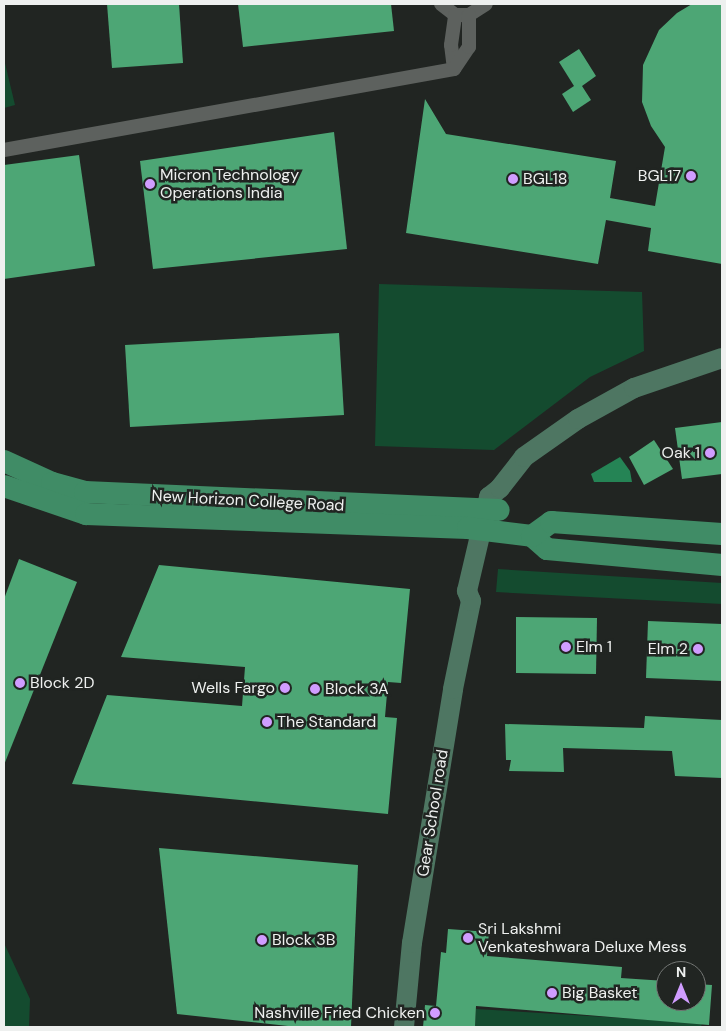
<!DOCTYPE html>
<html>
<head>
<meta charset="utf-8">
<style>
  body { margin:0 }
  #map { position:relative; width:726px; height:1031px; overflow:hidden; background:#212522; font-family:"DM Sans",sans-serif }
  div>[style] { position:absolute }
  .green>* { inset:0; background:#144b2f }
  .water>* { inset:0; background:#258455 }
  .building>* { inset:0; background:#4da675 }
  .minor>* { height:14px; margin:-7px; padding:0 7px; transform-origin:7px; border-radius:7px; background:#5d615e }
  .secondary>* { height:20px; margin:-10px; padding:0 10px; transform-origin:10px; border-radius:10px; background:#4e7662 }
  .primary>* { height:22px; margin:-11px; padding:0 11px; transform-origin:11px; border-radius:11px; background:#408c66 }
  .dots>* { width:14px; height:14px; translate:-50% -50%; box-sizing:border-box; border:2px solid #212522; border-radius:50% }
  span { translate:-50% -50%; white-space:nowrap; text-align:center; line-height:1.15; -webkit-text-stroke:5px #212522; paint-order:stroke }
  .poi-label { font-size:16px; color:#eef0ef }
  .left { translate:0 -50%; text-align:left }
  .right { translate:-100% -50%; text-align:right }
  .street-label { font-size:16px; color:#eef0ef }
  .frame { position:absolute; inset:0; border:5px solid #eef0ef; pointer-events:none }
  .north { position:absolute; left:656px; top:961px; width:50px; height:50px; box-sizing:border-box; background:#212522; border:1px solid #737674; border-radius:50%; rotate:0deg; font-size:14px; font-weight:700; line-height:20px; text-align:center; color:#eef0ef }
  .north::after { content:''; display:block; margin:auto; width:18px; height:22px; background:#d09dff; clip-path:polygon(50% 0,100% 100%,50% 72%,0 100%) }
</style>
</head>
<body>
<div id="map">
  <div class="green">
    <div style="clip-path:polygon(4px 59px,15px 105px,4px 108px)"></div>
    <div style="clip-path:polygon(379px 284px,642px 292px,644px 351px,590px 377px,494px 450px,375px 446px)"></div>
    <div style="clip-path:polygon(498px 569px,722px 583px,722px 604px,496px 592px)"></div>
    <div style="clip-path:polygon(4px 943px,30px 999px,29px 1027px,4px 1027px)"></div>
    <div style="clip-path:polygon(476px 1009px,702px 1023px,701px 1027px,475px 1027px)"></div>
  </div>
  <div class="water">
    <div style="clip-path:polygon(620px 457px,630px 471px,632px 482px,594px 482px,591px 474px)"></div>
  </div>
  <div class="building">
    <div style="clip-path:polygon(107px 4px,179px 4px,183px 63px,112px 68px)"></div>
    <div style="clip-path:polygon(238px 4px,391px 4px,394px 31px,243px 47px)"></div>
    <div style="clip-path:polygon(692px 4px,722px 4px,722px 264px,648px 251px,651px 228px,606px 220px,598px 264px,406px 233px,425px 99px,446px 134px,616px 161px,610px 198px,655px 206px,665px 147px,651px 126px,642px 102px,643px 65px,659px 30px,677px 13px)"></div>
    <div style="clip-path:polygon(579px 49px,596px 76px,582px 86px,591px 100px,573px 112px,562px 94px,574px 86px,559px 62px)"></div>
    <div style="clip-path:polygon(334px 132px,347px 249px,153px 269px,140px 161px)"></div>
    <div style="clip-path:polygon(79px 155px,95px 266px,4px 279px,4px 165px)"></div>
    <div style="clip-path:polygon(339px 333px,344px 415px,130px 427px,125px 345px)"></div>
    <div style="clip-path:polygon(722px 422px,722px 474px,682px 479px,675px 428px)"></div>
    <div style="clip-path:polygon(654px 440px,673px 469px,644px 485px,629px 457px)"></div>
    <div style="clip-path:polygon(19px 559px,77px 582px,4px 765px,4px 599px)"></div>
    <div style="clip-path:polygon(159px 565px,410px 589px,401px 683px,388px 682px,385px 717px,397px 718px,388px 814px,72px 784px,107px 695px,242px 706px,245px 667px,121px 657px)"></div>
    <div style="clip-path:polygon(516px 617px,597px 618px,596px 674px,516px 673px)"></div>
    <div style="clip-path:polygon(648px 621px,722px 624px,722px 681px,646px 678px)"></div>
    <div style="clip-path:polygon(645px 716px,722px 720px,722px 778px,675px 776px,672px 751px,563px 748px,564px 772px,509px 771px,511px 760px,506px 760px,505px 724px,644px 728px)"></div>
    <div style="clip-path:polygon(159px 848px,358px 865px,351px 1027px,297px 1027px,177px 1014px)"></div>
    <div style="clip-path:polygon(448px 929px,489px 932px,487px 956px,622px 967px,621px 978px,666px 981px,666px 1001px,696px 1001px,696px 984px,712px 985px,709px 1025px,476px 1006px,475px 1027px,423px 1027px,425px 1005px,436px 1006px,441px 952px,446px 953px)"></div>
  </div>
  <div class="minor">
    <div style="left:441px;top:4px;width:18px;rotate:38deg"></div>
    <div style="left:455px;top:15px;width:14px"></div>
    <div style="left:469px;top:15px;width:20px;rotate:-33deg"></div>
    <div style="left:454px;top:69px;width:24px;rotate:-97deg"></div>
    <div style="left:451px;top:45px;width:30px;rotate:-82deg"></div>
    <div style="left:4px;top:150px;width:457px;rotate:-10.2deg"></div>
    <div style="left:454px;top:69px;width:27px;rotate:-56deg"></div>
    <div style="left:469px;top:47px;width:32px;rotate:-90deg"></div>
  </div>
  <div class="secondary">
    <div style="left:404px;top:1027px;width:84px;rotate:-84.6deg"></div>
    <div style="left:412px;top:943px;width:257px;rotate:-80.8deg"></div>
    <div style="left:453px;top:689px;width:90px;rotate:-78.4deg"></div>
    <div style="left:471px;top:601px;width:11px;rotate:-112deg"></div>
    <div style="left:467px;top:591px;width:97px;rotate:-76.8deg"></div>
    <div style="left:489px;top:497px;width:14px;rotate:-39deg"></div>
    <div style="left:500px;top:488px;width:39px;rotate:-52deg"></div>
    <div style="left:524px;top:457px;width:66px;rotate:-35.1deg"></div>
    <div style="left:578px;top:419px;width:64px;rotate:-29deg"></div>
    <div style="left:634px;top:388px;width:93px;rotate:-18.8deg"></div>
  </div>
  <div class="primary">
    <div style="left:4px;top:461px;width:53px;rotate:24.6deg"></div>
    <div style="left:52px;top:483px;width:34px;rotate:15deg"></div>
    <div style="left:85px;top:492px;width:414px;rotate:2.5deg"></div>
    <div style="left:4px;top:486px;width:87px;rotate:18.9deg"></div>
    <div style="left:86px;top:514px;width:382px;rotate:2.1deg"></div>
    <div style="left:468px;top:528px;width:64px;rotate:7.1deg"></div>
    <div style="left:532px;top:536px;width:20px;rotate:41deg"></div>
    <div style="left:547px;top:549px;width:176px;rotate:5.2deg"></div>
    <div style="left:532px;top:536px;width:24px;rotate:-36deg"></div>
    <div style="left:551px;top:522px;width:171px;rotate:4deg"></div>
  </div>
  <div class="dots">
    <div style="left:691px;top:176px;background:#d09dff"></div>
    <div style="left:513px;top:179px;background:#d09dff"></div>
    <div style="left:150px;top:184px;background:#d09dff"></div>
    <div style="left:710px;top:453px;background:#d09dff"></div>
    <div style="left:566px;top:647px;background:#d09dff"></div>
    <div style="left:698px;top:649px;background:#d09dff"></div>
    <div style="left:20px;top:683px;background:#d09dff"></div>
    <div style="left:285px;top:688px;background:#d09dff"></div>
    <div style="left:315px;top:689px;background:#d09dff"></div>
    <div style="left:267px;top:722px;background:#d09dff"></div>
    <div style="left:468px;top:938px;background:#d09dff"></div>
    <div style="left:262px;top:940px;background:#d09dff"></div>
    <div style="left:552px;top:993px;background:#d09dff"></div>
    <div style="left:435px;top:1013px;background:#d09dff"></div>
  </div>
  <div class="poi-label">
    <span class="left" style="left:160px;top:184px">Micron Technology<br>Operations India</span>
    <span class="right" style="left:681px;top:176px">BGL17</span>
    <span class="left" style="left:523px;top:179px">BGL18</span>
    <span class="right" style="left:700px;top:453px">Oak 1</span>
    <span class="left" style="left:576px;top:647px">Elm 1</span>
    <span class="right" style="left:688px;top:649px">Elm 2</span>
    <span class="left" style="left:30px;top:683px">Block 2D</span>
    <span class="right" style="left:275px;top:688px">Wells Fargo</span>
    <span class="left" style="left:325px;top:689px">Block 3A</span>
    <span class="left" style="left:277px;top:722px">The Standard</span>
    <span class="left" style="left:478px;top:938px">Sri Lakshmi<br>Venkateshwara Deluxe Mess</span>
    <span class="left" style="left:272px;top:940px">Block 3B</span>
    <span class="left" style="left:562px;top:993px">Big Basket</span>
    <span class="right" style="left:425px;top:1013px">Nashville Fried Chicken</span>
  </div>
  <div class="street-label">
    <span style="left:248px;top:501px;rotate:3deg">New Horizon College Road</span>
    <span style="left:433px;top:813px;rotate:-81deg">Gear School road</span>
  </div>
  <div class="frame"></div>
  <div class="north">N</div>
</div>
</body>
</html>
